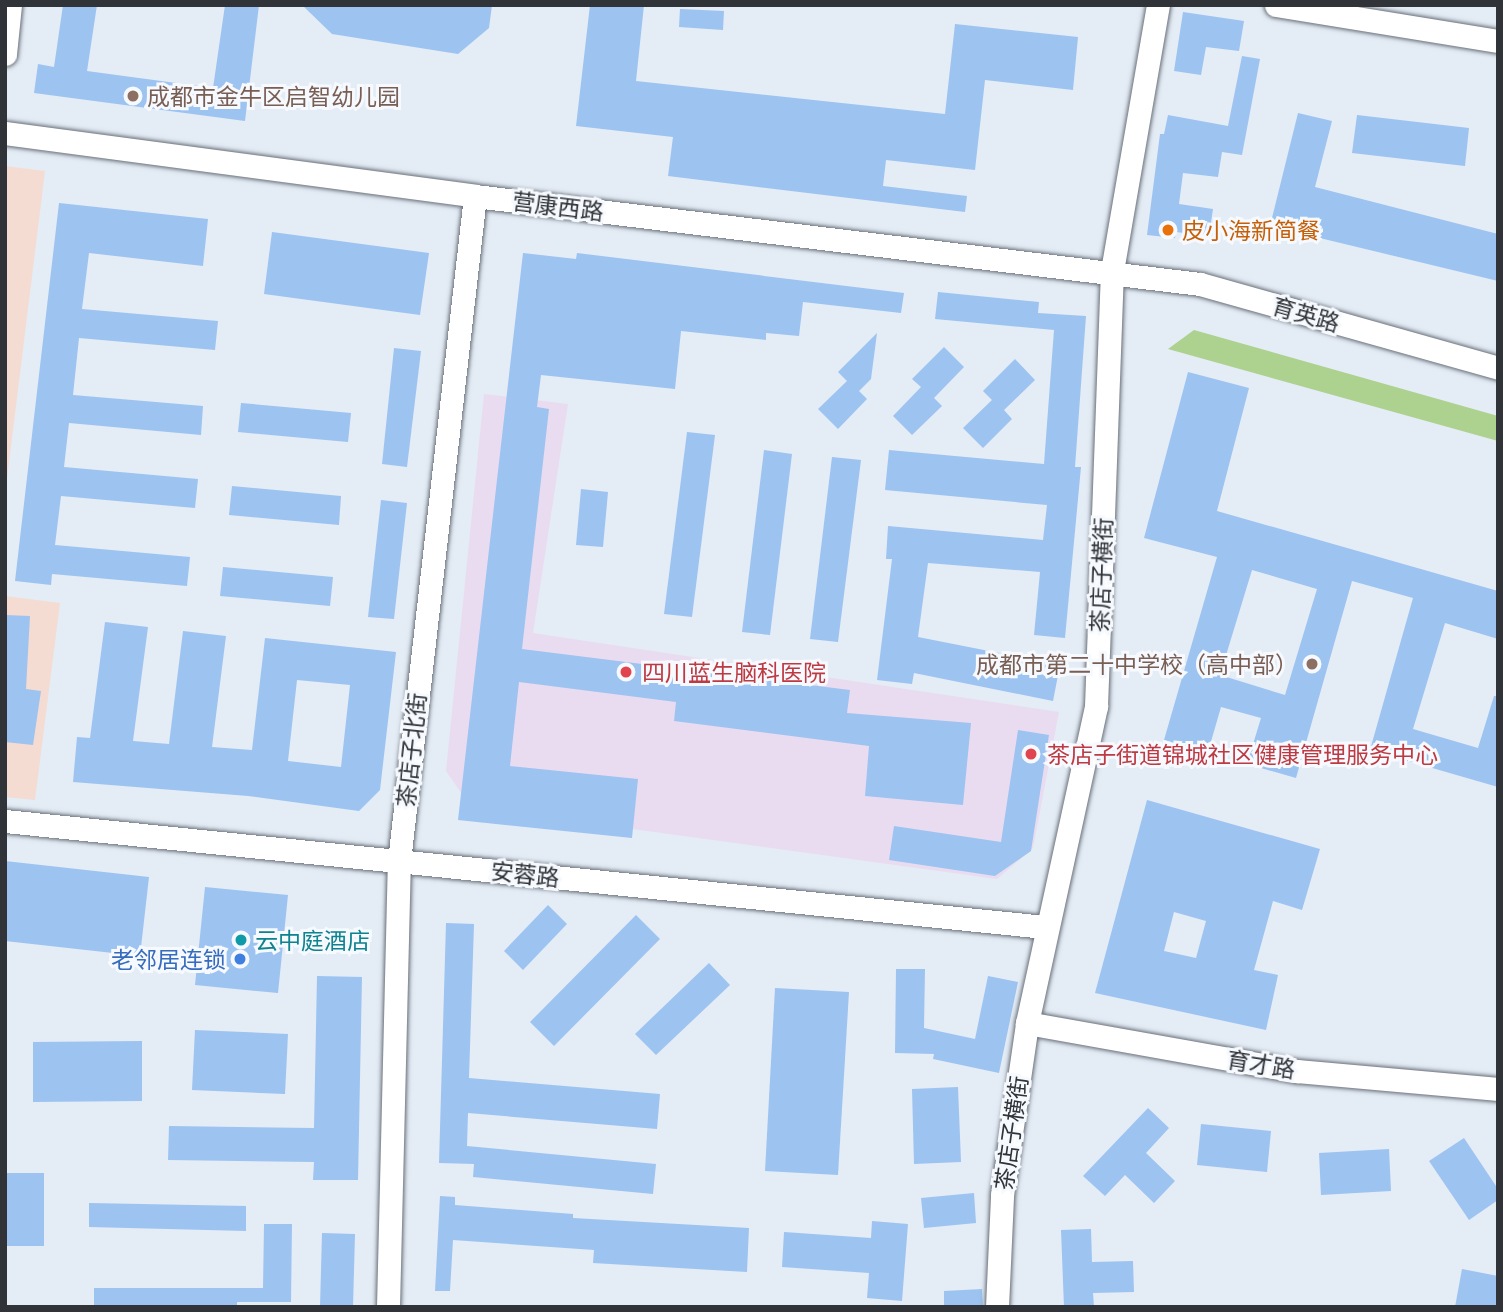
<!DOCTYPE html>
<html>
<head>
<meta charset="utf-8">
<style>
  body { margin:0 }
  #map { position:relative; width:1503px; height:1312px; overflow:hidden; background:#e4ecf6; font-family:"IBM Plex Serif","Noto Sans SC",serif }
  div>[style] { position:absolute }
  .commercial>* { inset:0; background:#f4dcd2 }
  .medical>* { inset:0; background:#e9dcf0 }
  .green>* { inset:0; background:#add18e }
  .building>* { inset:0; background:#9dc3f1 }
  .roads { filter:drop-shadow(0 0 2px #697079) drop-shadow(0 0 2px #697079) }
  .minor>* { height:23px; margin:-11.5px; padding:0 11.5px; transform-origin:11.5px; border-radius:11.5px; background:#fff }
  .dots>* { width:19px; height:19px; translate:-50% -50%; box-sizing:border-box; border:4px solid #f6f9fd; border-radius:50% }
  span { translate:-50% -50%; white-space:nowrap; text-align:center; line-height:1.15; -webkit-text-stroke:6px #f6f9fd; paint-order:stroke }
  .education-label { font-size:23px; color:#785e54 }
  .left { translate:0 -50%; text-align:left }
  .right { translate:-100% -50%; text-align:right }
  .street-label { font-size:23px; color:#303337 }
  .food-label { font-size:23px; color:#c56008 }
  .health-label { font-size:23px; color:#be3a42 }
  .culture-label { font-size:23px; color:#0d838f }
  .shop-label { font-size:23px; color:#366cbe }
  .frame { position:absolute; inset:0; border:7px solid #303337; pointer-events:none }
</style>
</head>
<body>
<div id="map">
  <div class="commercial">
    <div style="clip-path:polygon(5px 166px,45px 171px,5px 495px)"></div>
    <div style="clip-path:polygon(5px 596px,60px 603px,35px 800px,5px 797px)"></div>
  </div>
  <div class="medical">
    <div style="clip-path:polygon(484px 394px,568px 404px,533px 633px,1059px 712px,1033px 848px,997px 879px,471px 807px,446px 771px)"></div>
  </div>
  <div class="green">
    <div style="clip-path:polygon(1194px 330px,1498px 416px,1498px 441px,1168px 349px)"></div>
  </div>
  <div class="building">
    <div style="clip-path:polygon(63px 5px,97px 5px,87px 71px,213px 88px,225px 5px,259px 5px,245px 121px,34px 93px,38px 64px,54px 67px)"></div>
    <div style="clip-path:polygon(302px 5px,492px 5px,489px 28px,458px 54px,332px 34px)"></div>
    <div style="clip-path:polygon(590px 5px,644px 5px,636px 81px,945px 114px,955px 24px,1078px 37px,1073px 90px,985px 80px,975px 170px,886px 160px,883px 186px,967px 196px,965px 212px,668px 176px,673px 137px,576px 126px)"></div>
    <div style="clip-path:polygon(680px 9px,724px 11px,723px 30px,679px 27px)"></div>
    <div style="clip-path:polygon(1183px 12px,1244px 21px,1239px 51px,1206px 47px,1201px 75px,1174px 71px)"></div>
    <div style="clip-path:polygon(1242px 56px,1260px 59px,1242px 155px,1222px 152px,1218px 177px,1183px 173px,1179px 204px,1213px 209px,1209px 236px,1176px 232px,1175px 238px,1147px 235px,1160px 134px,1164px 134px,1168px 115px,1228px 126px)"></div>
    <div style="clip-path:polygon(1298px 113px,1332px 121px,1315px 187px,1498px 234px,1498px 281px,1270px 226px)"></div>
    <div style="clip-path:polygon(1357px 115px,1469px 128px,1465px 166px,1352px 153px)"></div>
    <div style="clip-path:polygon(59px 203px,208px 219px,203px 266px,89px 253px,82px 309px,218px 321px,215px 350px,79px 338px,73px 395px,203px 406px,201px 435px,69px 423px,64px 467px,198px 479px,195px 508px,61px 496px,55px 545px,190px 557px,187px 586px,52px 574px,51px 585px,15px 581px)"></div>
    <div style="clip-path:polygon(272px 232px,429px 253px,420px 315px,264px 294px)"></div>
    <div style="clip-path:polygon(523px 253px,576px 259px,577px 253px,904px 293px,901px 313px,803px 302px,799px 336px,766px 333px,766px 340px,681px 331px,675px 389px,541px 375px,537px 407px,549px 409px,522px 649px,850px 690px,847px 713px,971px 723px,963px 805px,865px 796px,869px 746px,674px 721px,676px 702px,519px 682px,510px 766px,638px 779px,632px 838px,458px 820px)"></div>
    <div style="clip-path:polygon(938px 292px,1039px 302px,1038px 313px,1086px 316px,1075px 467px,1081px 467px,1065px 638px,1034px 635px,1040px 572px,928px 563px,918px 637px,1060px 665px,1053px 701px,914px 673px,912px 684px,877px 680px,892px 559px,886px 559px,888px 526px,1043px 540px,1047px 505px,885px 490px,889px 450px,1044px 464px,1054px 330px,935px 319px)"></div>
    <div style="clip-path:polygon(877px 333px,871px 379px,859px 391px,867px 399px,838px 429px,818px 409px,847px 381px,838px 372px)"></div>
    <div style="clip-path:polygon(944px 347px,964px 367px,934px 398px,942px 406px,912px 435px,893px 416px,921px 387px,912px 379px)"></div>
    <div style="clip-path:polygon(394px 348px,421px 351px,407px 467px,382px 464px)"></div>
    <div style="clip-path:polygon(1015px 359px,1035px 380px,1004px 410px,1012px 419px,983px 448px,963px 428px,992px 400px,983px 391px)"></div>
    <div style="clip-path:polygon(evenodd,1188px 372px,1249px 388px,1217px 511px,1498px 591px,1498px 639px,1445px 623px,1413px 729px,1478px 748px,1494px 696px,1498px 696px,1498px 787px,1370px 750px,1413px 598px,1352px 581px,1296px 778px,1247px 764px,1261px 718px,1221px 707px,1208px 752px,1164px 740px,1217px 557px,1144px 538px,1188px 372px,1252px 570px,1317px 589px,1285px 695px,1220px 675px,1252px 570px)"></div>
    <div style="clip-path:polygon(241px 403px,351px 413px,348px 442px,238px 432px)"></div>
    <div style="clip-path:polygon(687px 432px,715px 435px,692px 617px,664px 614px)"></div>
    <div style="clip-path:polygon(764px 450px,792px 454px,770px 635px,742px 632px)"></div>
    <div style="clip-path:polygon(832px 457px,861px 460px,838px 642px,810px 639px)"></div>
    <div style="clip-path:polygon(232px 486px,341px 496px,339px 525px,229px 515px)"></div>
    <div style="clip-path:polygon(581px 489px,608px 492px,603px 547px,576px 545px)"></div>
    <div style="clip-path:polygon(381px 500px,407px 503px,394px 619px,368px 617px)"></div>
    <div style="clip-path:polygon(223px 567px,333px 577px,330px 606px,220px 596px)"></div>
    <div style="clip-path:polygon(5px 615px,30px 616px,26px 689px,41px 691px,33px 745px,5px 742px)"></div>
    <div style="clip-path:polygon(evenodd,105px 622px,148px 627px,133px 741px,169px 744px,183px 631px,226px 636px,212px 747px,252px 750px,265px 638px,396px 652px,380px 790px,359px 811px,248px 796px,73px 782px,77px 737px,90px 738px,105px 622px,297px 680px,350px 685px,341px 767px,288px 761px,297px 680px)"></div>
    <div style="clip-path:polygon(1018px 730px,1049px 735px,1031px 851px,995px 876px,889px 860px,894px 826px,1001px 842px)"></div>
    <div style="clip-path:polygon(evenodd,1147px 800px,1320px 849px,1302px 910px,1273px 901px,1254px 970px,1278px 975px,1266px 1030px,1095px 993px,1147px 800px,1174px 912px,1206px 921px,1196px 958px,1164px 951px,1174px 912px)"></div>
    <div style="clip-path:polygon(5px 861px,149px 877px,140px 956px,5px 941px)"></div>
    <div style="clip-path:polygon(205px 887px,288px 895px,278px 993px,195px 985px)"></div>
    <div style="clip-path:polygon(548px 905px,567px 924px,523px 970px,504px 951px)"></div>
    <div style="clip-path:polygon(636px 915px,660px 939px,554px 1046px,530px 1022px)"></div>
    <div style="clip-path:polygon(446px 923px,474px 924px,469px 1078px,660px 1094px,657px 1129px,468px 1113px,467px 1146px,656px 1164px,653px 1194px,473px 1177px,474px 1164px,439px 1163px)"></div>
    <div style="clip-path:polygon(709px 963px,730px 985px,656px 1055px,635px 1034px)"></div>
    <div style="clip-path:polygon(896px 969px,925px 969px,924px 1028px,975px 1039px,988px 976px,1018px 982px,999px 1073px,933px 1059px,934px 1054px,895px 1053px)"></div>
    <div style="clip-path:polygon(317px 976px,362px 977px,358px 1180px,313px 1180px,314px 1162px,168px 1160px,169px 1126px,314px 1128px)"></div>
    <div style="clip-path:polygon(775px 988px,849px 992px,838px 1175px,765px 1171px)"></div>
    <div style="clip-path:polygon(195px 1030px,288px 1034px,285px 1094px,192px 1090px)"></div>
    <div style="clip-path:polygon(142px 1041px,142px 1101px,33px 1102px,33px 1042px)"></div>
    <div style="clip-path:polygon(958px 1087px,961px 1162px,914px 1164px,912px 1089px)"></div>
    <div style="clip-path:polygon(1148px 1108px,1169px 1128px,1146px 1153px,1175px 1181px,1154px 1203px,1125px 1175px,1105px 1196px,1083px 1176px)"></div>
    <div style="clip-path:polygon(1201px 1124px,1271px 1131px,1267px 1172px,1197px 1165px)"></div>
    <div style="clip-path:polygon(1464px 1138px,1498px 1189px,1498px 1200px,1469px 1220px,1429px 1161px)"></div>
    <div style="clip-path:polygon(1389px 1149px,1391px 1191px,1321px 1195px,1319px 1153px)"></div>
    <div style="clip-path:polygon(5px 1173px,44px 1173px,44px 1246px,5px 1246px)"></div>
    <div style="clip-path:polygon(974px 1193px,976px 1223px,924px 1228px,921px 1198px)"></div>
    <div style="clip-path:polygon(440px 1196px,455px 1197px,455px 1205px,573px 1214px,573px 1218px,749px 1228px,747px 1272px,593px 1263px,594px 1250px,453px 1240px,450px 1291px,435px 1291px)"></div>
    <div style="clip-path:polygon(89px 1203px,246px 1206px,246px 1231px,89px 1227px)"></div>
    <div style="clip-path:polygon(872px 1221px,908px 1224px,902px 1301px,867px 1298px,869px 1273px,782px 1267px,784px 1232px,871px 1238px)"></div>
    <div style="clip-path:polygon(264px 1224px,292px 1224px,291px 1302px,237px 1302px,237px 1307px,94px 1307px,94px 1288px,263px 1288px)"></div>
    <div style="clip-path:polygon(1091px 1229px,1092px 1262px,1133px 1261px,1134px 1292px,1093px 1293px,1094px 1307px,1064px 1307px,1061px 1230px)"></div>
    <div style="clip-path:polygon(322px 1233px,355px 1234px,353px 1307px,320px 1307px)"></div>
    <div style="clip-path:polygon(1462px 1269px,1498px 1276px,1498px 1307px,1455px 1307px)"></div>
    <div style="clip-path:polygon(982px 1289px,983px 1307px,944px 1307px,944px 1291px)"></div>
  </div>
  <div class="roads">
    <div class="minor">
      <div style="left:1276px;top:5px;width:225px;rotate:9.2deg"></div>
      <div style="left:5px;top:54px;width:49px;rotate:-84.2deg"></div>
      <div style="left:5px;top:133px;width:474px;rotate:7.6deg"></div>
      <div style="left:475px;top:196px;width:730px;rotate:6.92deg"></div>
      <div style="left:1200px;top:284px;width:310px;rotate:15.7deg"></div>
      <div style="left:5px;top:821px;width:1045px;rotate:5.82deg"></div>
      <div style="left:1027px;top:1023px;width:274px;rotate:10.1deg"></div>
      <div style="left:1297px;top:1071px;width:202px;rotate:5.1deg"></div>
      <div style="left:388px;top:1307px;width:446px;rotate:-88.6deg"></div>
      <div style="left:399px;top:861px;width:669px;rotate:-83.48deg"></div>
      <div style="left:997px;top:1307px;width:112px;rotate:-87.4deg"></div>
      <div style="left:1002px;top:1195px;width:174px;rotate:-81.7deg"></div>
      <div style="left:1027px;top:1023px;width:324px;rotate:-77.7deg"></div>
      <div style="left:1096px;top:706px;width:435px;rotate:-87.9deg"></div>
      <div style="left:1112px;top:271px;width:270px;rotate:-80.2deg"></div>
    </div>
  </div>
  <div class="dots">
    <div style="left:133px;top:96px;background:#8d6e63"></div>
    <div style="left:1168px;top:230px;background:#e8710a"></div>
    <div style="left:1312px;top:664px;background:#8d6e63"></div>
    <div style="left:626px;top:672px;background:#e0444e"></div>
    <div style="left:1031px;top:754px;background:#e0444e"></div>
    <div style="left:241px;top:940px;background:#0f9aa8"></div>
    <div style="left:240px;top:959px;background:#3f7fe0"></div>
  </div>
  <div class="education-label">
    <span class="left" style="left:147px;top:96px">成都市金牛区启智幼儿园</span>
    <span class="right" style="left:1298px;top:664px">成都市第二十中学校（高中部）</span>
  </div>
  <div class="street-label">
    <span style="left:558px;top:206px;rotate:7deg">营康西路</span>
    <span style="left:1306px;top:314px;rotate:16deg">育英路</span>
    <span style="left:1101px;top:575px;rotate:-88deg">茶店子横街</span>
    <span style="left:411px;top:750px;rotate:-84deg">茶店子北街</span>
    <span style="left:525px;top:874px;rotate:6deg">安蓉路</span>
    <span style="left:1261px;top:1064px;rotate:9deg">育才路</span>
    <span style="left:1011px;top:1133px;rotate:-82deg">茶店子横街</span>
  </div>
  <div class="food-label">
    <span class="left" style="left:1182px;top:230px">皮小海新简餐</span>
  </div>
  <div class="health-label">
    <span class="left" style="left:642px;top:672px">四川蓝生脑科医院</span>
    <span class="left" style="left:1047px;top:754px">茶店子街道锦城社区健康管理服务中心</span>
  </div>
  <div class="culture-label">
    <span class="left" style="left:255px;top:940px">云中庭酒店</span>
  </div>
  <div class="shop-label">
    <span class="right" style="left:226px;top:959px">老邻居连锁</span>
  </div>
  <div class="frame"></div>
</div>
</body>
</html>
